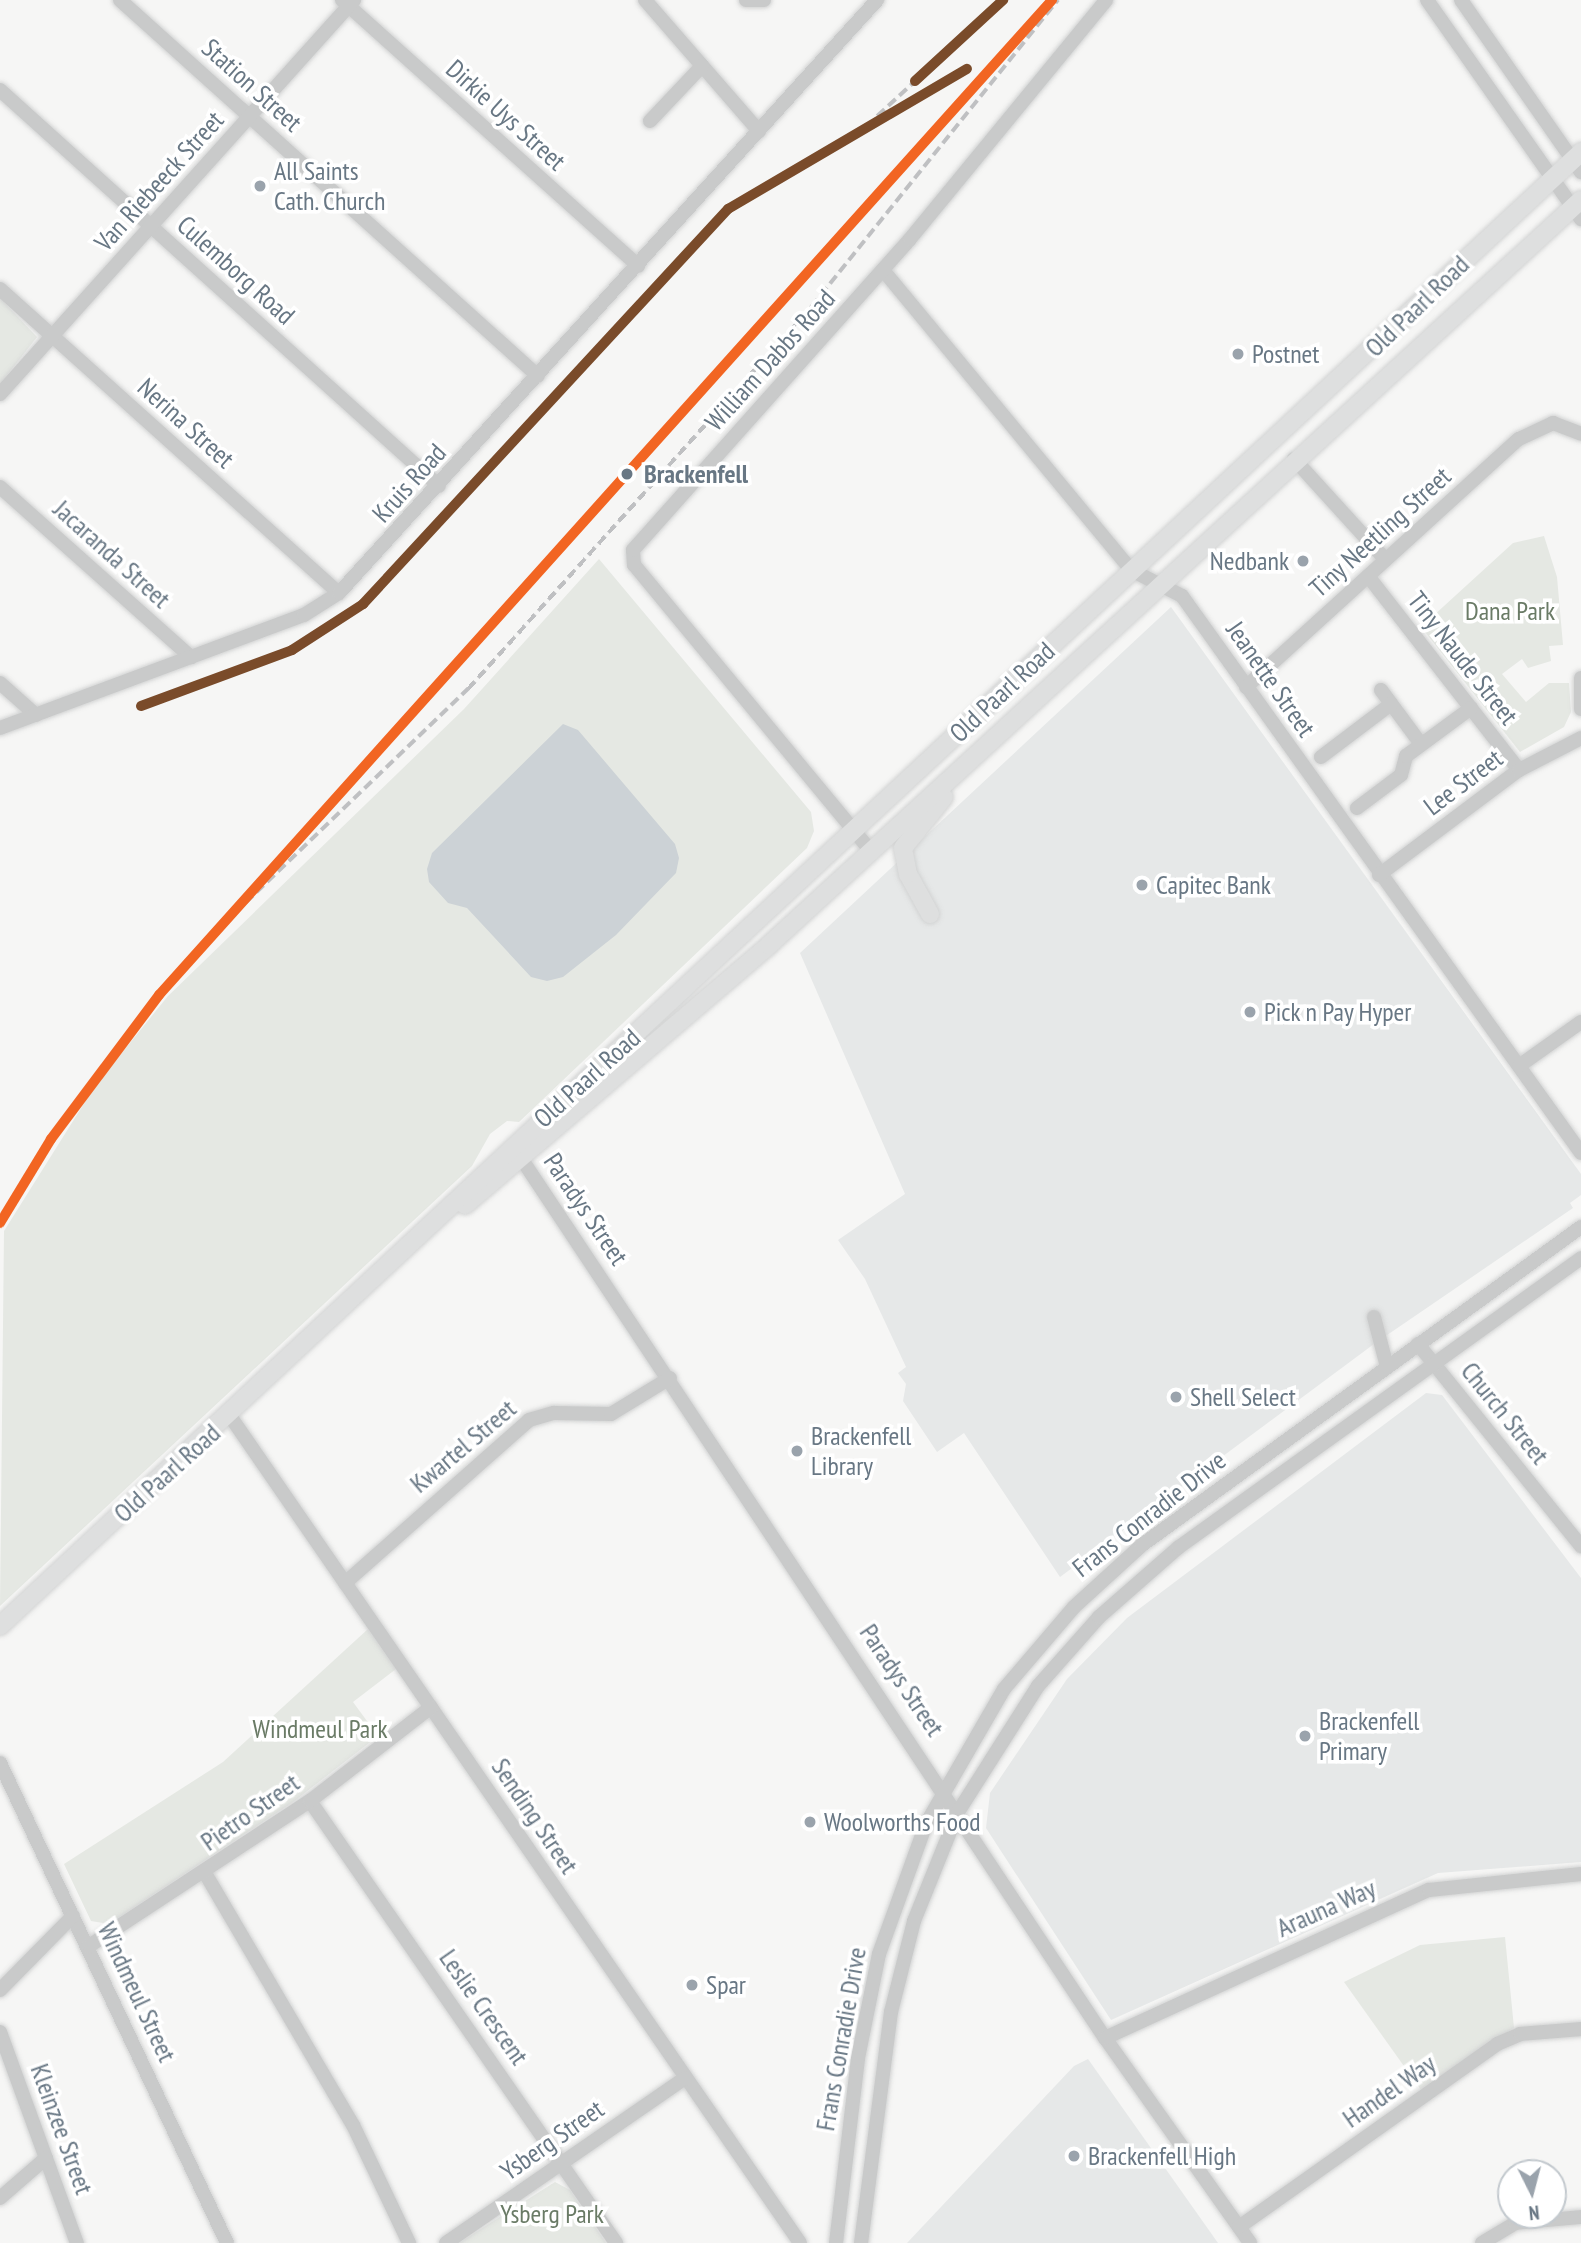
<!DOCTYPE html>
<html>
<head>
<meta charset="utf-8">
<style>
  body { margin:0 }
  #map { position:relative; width:1581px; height:2243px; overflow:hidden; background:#f6f6f5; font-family:"PT Sans Narrow",sans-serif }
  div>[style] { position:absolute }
  .built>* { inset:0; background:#e6e8e8 }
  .green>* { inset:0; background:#e5e8e3 }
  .water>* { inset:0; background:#ccd2d6 }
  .roads { filter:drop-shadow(0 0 2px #d2d3d3) drop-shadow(0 0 2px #d2d3d3) }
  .minor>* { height:14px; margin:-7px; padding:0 7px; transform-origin:7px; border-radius:7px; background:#c9caca }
  .major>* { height:18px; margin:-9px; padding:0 9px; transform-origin:9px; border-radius:9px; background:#dedfdf }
  .rail>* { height:3.5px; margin-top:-1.75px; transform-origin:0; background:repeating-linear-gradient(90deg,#bfc0c2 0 10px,transparent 0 15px) }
  .rail-1>* { height:10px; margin:-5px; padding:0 5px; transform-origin:5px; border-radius:5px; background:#f26522 }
  .rail-2>* { height:10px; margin:-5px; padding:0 5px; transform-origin:5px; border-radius:5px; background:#7a4b2a }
  .dots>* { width:19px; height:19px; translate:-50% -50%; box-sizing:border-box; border:4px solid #fff; border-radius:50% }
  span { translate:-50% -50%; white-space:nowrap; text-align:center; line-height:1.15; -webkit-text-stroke:7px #fff; paint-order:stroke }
  .street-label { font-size:26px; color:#687784 }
  .poi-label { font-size:26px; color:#687784 }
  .left { translate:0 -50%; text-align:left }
  .right { translate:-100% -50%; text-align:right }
  .stop-label { font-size:26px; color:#687784; font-weight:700 }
  .park-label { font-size:26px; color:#6a7b66 }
  .north { position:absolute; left:1497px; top:2159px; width:70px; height:70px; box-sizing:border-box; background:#fff; border:2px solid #c3c9ce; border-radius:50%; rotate:174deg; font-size:19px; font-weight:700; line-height:28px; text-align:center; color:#687784 }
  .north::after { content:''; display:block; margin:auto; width:24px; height:32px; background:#9aa3ac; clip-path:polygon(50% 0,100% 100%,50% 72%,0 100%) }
</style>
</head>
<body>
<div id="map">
  <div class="built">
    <div style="clip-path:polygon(1171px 607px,1581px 1174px,1581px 1195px,1570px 1203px,1573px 1208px,1374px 1344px,1060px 1577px,964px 1433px,937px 1452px,903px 1401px,906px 1384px,898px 1373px,906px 1367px,865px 1279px,838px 1240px,905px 1194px,800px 953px)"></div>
    <div style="clip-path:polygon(1426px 1393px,1442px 1395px,1581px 1578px,1581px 1862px,1438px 1873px,1111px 2020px,986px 1828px,990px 1793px,1067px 1679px,1127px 1618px)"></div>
    <div style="clip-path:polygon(1088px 2059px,1218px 2243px,907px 2243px,1074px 2066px)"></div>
  </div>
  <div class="green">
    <div style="clip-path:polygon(0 298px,37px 337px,0 384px)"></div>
    <div style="clip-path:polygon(1544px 536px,1557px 577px,1563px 645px,1549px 646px,1551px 661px,1528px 668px,1522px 659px,1502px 674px,1526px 702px,1549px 683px,1569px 683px,1571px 712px,1564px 727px,1520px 752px,1421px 627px,1513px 543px)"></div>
    <div style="clip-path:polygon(599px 559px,811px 812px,814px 831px,807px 848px,519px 1122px,507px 1121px,490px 1134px,472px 1166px,0 1606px,4px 1231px,95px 1086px,168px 996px,464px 709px)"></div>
    <div style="clip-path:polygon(368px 1629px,396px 1669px,353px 1702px,378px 1736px,293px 1802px,109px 1924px,91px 1921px,64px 1864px,223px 1762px)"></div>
    <div style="clip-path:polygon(1505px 1937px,1514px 2028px,1421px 2090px,1344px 1982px,1420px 1945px)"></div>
    <div style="clip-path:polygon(555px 2182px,570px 2190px,606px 2243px,459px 2243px)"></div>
  </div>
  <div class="water">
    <div style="clip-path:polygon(563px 724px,578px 730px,675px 844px,679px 858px,676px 873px,616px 935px,563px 977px,547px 981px,531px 977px,467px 908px,448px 903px,429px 882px,427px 869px,432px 853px)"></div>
  </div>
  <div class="roads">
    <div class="minor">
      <div style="left:120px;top:0;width:562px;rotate:41.97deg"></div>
      <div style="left:342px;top:0;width:398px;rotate:41.9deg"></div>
      <div style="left:645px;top:0;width:174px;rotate:49deg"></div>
      <div style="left:746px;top:0;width:18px"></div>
      <div style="left:1427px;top:0;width:268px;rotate:54.9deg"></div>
      <div style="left:1461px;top:0;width:210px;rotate:55.1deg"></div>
      <div style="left:0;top:90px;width:591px;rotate:42.05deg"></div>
      <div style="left:650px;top:121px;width:76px;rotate:-46.6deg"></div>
      <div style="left:883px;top:270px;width:389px;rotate:50.4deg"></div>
      <div style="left:1131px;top:570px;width:57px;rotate:27deg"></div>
      <div style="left:1182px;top:596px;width:685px;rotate:54.38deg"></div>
      <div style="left:0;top:289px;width:455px;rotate:41.9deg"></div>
      <div style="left:0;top:394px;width:530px;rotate:-48.06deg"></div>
      <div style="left:1294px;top:459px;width:135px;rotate:47.7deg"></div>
      <div style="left:0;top:487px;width:256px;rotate:41.7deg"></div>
      <div style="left:1368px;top:576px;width:246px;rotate:52.1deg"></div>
      <div style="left:1581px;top:678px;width:31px;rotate:90deg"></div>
      <div style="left:0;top:683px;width:48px;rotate:41.6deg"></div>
      <div style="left:1246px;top:687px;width:369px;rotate:-42.3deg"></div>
      <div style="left:1519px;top:439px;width:38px;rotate:-25deg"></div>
      <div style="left:1553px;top:423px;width:30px;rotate:21deg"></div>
      <div style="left:1381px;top:690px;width:67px;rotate:53.5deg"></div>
      <div style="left:0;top:728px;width:324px;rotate:-20.4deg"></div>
      <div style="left:304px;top:615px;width:41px;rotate:-32.2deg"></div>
      <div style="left:339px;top:593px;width:801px;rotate:-47.78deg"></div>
      <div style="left:1321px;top:757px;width:88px;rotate:-37.1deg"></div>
      <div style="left:1357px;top:808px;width:55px;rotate:-36.9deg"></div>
      <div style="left:1401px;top:775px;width:20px;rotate:-75deg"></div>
      <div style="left:1406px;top:756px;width:81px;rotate:-36.4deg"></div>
      <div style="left:870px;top:850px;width:370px;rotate:-129.6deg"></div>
      <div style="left:634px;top:565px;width:15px;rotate:-94deg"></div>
      <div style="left:633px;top:550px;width:416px;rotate:-48.3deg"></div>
      <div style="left:910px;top:239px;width:309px;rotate:-50.6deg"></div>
      <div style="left:1379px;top:875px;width:175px;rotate:-36.9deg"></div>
      <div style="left:1519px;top:770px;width:70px;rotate:-27.3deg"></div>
      <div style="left:1519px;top:1066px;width:76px;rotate:-35.4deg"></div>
      <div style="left:515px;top:1149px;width:1067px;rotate:56.43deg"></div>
      <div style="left:1105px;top:2038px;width:251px;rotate:54.7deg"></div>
      <div style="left:1374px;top:1317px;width:52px;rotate:75.4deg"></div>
      <div style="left:1418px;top:1344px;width:260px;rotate:51.1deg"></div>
      <div style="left:230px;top:1416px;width:1004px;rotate:55.42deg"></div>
      <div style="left:345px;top:1583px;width:246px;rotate:-41.5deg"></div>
      <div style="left:529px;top:1420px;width:26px;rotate:-16deg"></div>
      <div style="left:554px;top:1413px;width:57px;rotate:1deg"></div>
      <div style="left:611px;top:1414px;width:69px;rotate:-31.4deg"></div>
      <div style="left:0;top:1763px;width:531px;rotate:64.69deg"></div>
      <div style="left:310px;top:1801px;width:538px;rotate:55.3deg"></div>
      <div style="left:205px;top:1873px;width:292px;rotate:59.6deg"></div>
      <div style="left:353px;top:2125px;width:131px;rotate:64.6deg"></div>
      <div style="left:89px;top:1946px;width:264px;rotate:-33.3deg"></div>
      <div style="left:310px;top:1801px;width:153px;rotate:-37.8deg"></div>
      <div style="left:0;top:1990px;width:104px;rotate:-45.4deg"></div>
      <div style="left:0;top:2032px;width:225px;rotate:70deg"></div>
      <div style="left:1105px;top:2038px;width:356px;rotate:-24.6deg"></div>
      <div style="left:1429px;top:1890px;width:153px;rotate:-6deg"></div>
      <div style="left:0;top:2198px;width:61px;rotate:-41deg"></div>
      <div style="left:1239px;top:2227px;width:316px;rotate:-35.3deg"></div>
      <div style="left:1497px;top:2044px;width:25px;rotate:-23deg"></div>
      <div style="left:1520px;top:2034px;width:61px;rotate:-4.7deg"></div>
      <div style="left:446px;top:2243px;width:290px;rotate:-34.6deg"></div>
      <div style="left:836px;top:2243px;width:186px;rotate:-83.2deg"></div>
      <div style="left:858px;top:2058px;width:106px;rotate:-78.6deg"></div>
      <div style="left:879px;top:1954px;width:138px;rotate:-70.1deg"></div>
      <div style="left:926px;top:1824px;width:156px;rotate:-60deg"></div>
      <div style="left:1004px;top:1689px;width:108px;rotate:-49.5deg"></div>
      <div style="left:1074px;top:1607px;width:92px;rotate:-42.4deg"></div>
      <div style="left:1142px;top:1545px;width:542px;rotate:-35.92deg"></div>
      <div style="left:861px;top:2243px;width:233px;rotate:-82.6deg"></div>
      <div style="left:891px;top:2012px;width:94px;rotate:-75.8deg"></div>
      <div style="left:914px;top:1921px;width:118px;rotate:-68deg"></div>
      <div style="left:958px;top:1812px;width:149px;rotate:-57.6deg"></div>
      <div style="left:1038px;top:1686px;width:92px;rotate:-48.5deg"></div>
      <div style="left:1099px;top:1617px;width:106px;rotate:-41.2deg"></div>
      <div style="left:1179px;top:1547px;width:495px;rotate:-35.7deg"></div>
      <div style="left:1482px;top:2243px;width:39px;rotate:-31deg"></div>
      <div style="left:1515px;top:2223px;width:66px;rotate:-5.2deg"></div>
    </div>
    <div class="major">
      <div style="left:930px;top:914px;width:46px;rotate:-118.8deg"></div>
      <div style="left:908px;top:874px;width:26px;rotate:-101deg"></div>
      <div style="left:903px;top:848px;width:65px;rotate:-51.2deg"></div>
      <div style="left:465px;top:1205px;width:400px;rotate:-40.5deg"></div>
      <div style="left:769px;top:945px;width:1102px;rotate:-42.54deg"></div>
      <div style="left:0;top:1626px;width:2162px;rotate:-42.99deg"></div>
    </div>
  </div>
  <div class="rail">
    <div style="left:877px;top:116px;width:171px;rotate:-42.6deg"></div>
    <div style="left:141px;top:706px;width:161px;rotate:-20.3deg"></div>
    <div style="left:292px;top:650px;width:85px;rotate:-32.9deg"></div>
    <div style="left:363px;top:604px;width:538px;rotate:-47.26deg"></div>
    <div style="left:728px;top:209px;width:283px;rotate:-30.5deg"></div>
    <div style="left:213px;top:934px;width:354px;rotate:-43.9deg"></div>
    <div style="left:468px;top:689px;width:513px;rotate:-48.08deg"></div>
    <div style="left:811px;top:307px;width:394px;rotate:-51.2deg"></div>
  </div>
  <div class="rail-1">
    <div style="left:0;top:1223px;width:98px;rotate:-58.7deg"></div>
    <div style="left:51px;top:1139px;width:180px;rotate:-53.1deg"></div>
    <div style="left:159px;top:995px;width:1337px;rotate:-48.09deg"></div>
  </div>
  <div class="rail-2">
    <div style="left:915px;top:81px;width:120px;rotate:-42.6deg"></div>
    <div style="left:141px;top:706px;width:161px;rotate:-20.3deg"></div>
    <div style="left:292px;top:650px;width:85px;rotate:-32.9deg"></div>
    <div style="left:363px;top:604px;width:538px;rotate:-47.26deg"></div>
    <div style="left:728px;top:209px;width:277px;rotate:-30.4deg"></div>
  </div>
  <div class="dots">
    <div style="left:260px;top:186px;background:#9aa3ac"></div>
    <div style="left:1238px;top:354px;background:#9aa3ac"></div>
    <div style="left:627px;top:474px;background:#687784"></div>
    <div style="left:1303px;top:561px;background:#9aa3ac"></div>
    <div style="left:1142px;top:885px;background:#9aa3ac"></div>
    <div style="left:1250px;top:1012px;background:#9aa3ac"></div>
    <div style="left:1176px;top:1397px;background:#9aa3ac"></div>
    <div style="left:797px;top:1451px;background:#9aa3ac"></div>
    <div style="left:1305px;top:1736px;background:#9aa3ac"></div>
    <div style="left:810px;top:1822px;background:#9aa3ac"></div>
    <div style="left:692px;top:1985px;background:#9aa3ac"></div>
    <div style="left:1074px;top:2156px;background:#9aa3ac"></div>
  </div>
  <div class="street-label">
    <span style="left:252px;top:85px;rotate:42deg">Station Street</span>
    <span style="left:506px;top:115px;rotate:42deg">Dirkie Uys Street</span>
    <span style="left:159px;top:181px;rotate:-48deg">Van Riebeeck Street</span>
    <span style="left:236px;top:270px;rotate:42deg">Culemborg Road</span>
    <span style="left:1417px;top:306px;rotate:-44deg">Old Paarl Road</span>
    <span style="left:770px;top:360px;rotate:-48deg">William Dabbs Road</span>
    <span style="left:186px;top:423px;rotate:42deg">Nerina Street</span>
    <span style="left:409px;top:483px;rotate:-48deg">Kruis Road</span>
    <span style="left:1380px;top:532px;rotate:-42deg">Tiny Neetling Street</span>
    <span style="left:112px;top:554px;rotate:42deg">Jacaranda Street</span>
    <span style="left:1463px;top:658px;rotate:52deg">Tiny Naude Street</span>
    <span style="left:1271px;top:679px;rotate:55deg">Jeanette Street</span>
    <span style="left:1002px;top:692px;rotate:-43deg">Old Paarl Road</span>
    <span style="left:1463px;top:782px;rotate:-37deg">Lee Street</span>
    <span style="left:587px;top:1078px;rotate:-42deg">Old Paarl Road</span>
    <span style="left:586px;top:1209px;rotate:56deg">Paradys Street</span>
    <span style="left:1505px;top:1413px;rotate:51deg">Church Street</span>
    <span style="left:463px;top:1446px;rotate:-40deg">Kwartel Street</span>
    <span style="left:167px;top:1473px;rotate:-42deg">Old Paarl Road</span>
    <span style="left:1149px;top:1514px;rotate:-38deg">Frans Conradie Drive</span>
    <span style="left:902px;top:1680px;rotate:56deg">Paradys Street</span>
    <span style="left:250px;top:1812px;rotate:-35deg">Pietro Street</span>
    <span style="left:535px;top:1816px;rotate:56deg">Sending Street</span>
    <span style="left:1326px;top:1908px;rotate:-24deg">Arauna Way</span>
    <span style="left:137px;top:1992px;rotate:65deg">Windmeul Street</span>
    <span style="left:484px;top:2007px;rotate:55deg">Leslie Crescent</span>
    <span style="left:841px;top:2039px;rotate:-80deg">Frans Conradie Drive</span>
    <span style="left:1389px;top:2091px;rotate:-35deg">Handel Way</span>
    <span style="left:62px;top:2129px;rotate:70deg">Kleinzee Street</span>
    <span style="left:552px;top:2140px;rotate:-35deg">Ysberg Street</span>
  </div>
  <div class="poi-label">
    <span class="left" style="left:274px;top:186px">All Saints<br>Cath. Church</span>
    <span class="left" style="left:1252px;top:354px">Postnet</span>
    <span class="right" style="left:1289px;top:561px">Nedbank</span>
    <span class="left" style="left:1156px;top:885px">Capitec Bank</span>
    <span class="left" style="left:1264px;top:1012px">Pick n Pay Hyper</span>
    <span class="left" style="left:1190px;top:1397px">Shell Select</span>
    <span class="left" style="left:811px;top:1451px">Brackenfell<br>Library</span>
    <span class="left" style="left:1319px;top:1736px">Brackenfell<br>Primary</span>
    <span class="left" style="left:824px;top:1822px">Woolworths Food</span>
    <span class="left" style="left:706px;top:1985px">Spar</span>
    <span class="left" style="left:1088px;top:2156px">Brackenfell High</span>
  </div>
  <div class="stop-label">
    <span class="left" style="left:644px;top:474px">Brackenfell</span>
  </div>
  <div class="park-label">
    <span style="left:1510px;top:611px">Dana Park</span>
    <span style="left:320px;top:1729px">Windmeul Park</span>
    <span style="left:552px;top:2214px">Ysberg Park</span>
  </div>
  <div class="north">N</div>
</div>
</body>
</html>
